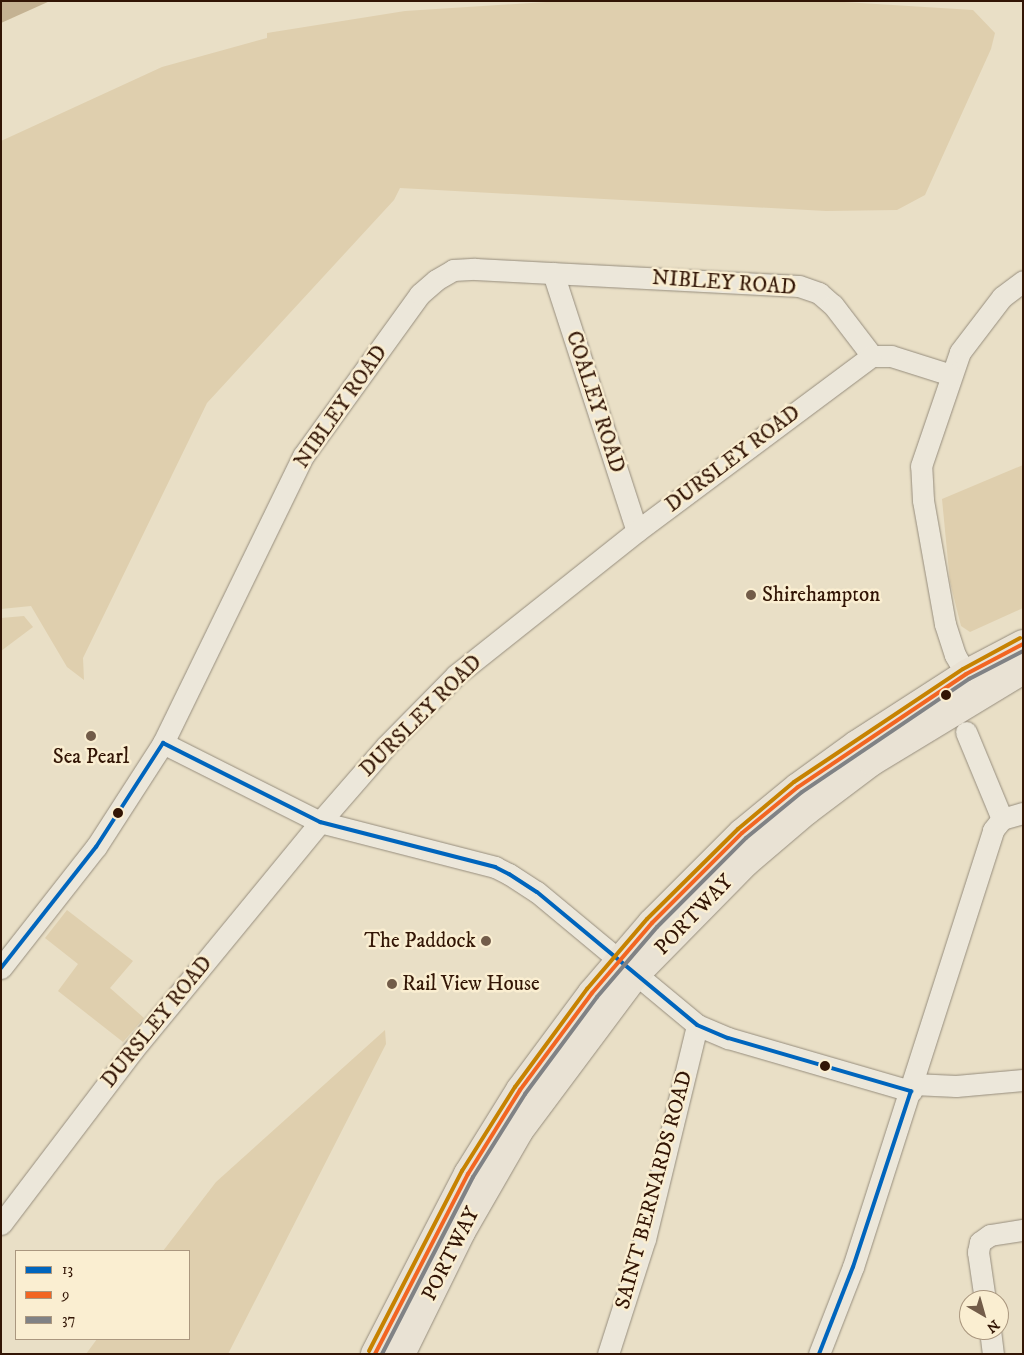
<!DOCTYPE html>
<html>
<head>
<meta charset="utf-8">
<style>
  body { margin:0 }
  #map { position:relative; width:1024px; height:1355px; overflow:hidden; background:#e9dfc6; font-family:"IM FELL DW Pica",serif }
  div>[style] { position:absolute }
  .green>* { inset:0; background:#dfcfae }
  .water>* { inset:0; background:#c4b292 }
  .roads { filter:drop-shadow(0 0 1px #968d7d) drop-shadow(0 0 1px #968d7d) }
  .minor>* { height:21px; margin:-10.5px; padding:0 10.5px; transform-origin:10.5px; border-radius:10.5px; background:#ece7da }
  .highway>* { height:28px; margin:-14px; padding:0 14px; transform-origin:14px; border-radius:14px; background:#e9e2d4 }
  .bus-1>* { height:4px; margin:-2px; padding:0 2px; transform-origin:2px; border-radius:2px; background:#0065bd }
  .bus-2>* { height:4px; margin:-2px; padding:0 2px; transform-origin:2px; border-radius:2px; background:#f26522 }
  .bus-3>* { height:4px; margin:-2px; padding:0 2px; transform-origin:2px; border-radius:2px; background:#808285 }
  .bus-4>* { height:4px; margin:-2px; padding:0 2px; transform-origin:2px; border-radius:2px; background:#c68201 }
  .dots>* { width:14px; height:14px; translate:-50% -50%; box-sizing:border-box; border:2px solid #faeed1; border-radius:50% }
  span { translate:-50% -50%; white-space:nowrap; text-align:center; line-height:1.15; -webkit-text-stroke:5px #faeed1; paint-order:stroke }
  .street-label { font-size:21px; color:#321505 }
  .poi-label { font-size:21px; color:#321505 }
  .left { translate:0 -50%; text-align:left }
  .right { translate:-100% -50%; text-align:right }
  .frame { position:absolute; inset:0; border:2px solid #321505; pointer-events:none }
  .legend { position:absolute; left:15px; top:1250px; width:175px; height:90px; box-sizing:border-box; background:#faeed1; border:1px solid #aa977f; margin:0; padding:6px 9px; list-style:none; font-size:15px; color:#321505 }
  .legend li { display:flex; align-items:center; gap:10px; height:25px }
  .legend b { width:25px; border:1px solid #aa977f }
  .north { position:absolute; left:959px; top:1290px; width:50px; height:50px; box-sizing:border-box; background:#faeed1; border:1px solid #aa977f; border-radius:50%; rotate:142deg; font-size:14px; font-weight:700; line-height:20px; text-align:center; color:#321505 }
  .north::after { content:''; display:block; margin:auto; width:18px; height:22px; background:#725c49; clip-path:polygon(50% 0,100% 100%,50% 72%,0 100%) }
</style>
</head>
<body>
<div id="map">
  <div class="green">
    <div style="clip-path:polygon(562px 1px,828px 1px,973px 10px,995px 33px,991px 49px,925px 195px,897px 210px,826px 211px,400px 188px,394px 200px,207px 403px,83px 658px,84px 680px,67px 667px,31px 606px,1px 609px,1px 141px,162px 67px,267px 38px,267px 33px,405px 11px)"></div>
    <div style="clip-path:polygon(1023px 465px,1023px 608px,970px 632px,961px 626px,950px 582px,942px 499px)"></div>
    <div style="clip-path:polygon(24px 616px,33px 627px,1px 651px,1px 618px)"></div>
    <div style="clip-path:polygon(67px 910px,133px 961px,110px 988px,144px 1018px,123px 1042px,58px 991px,78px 964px,45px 938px)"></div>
    <div style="clip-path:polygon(385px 1030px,386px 1044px,228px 1354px,86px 1354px,97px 1339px,189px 1339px,189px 1251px,163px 1251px,216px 1182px)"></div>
  </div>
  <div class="water">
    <div style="clip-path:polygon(1px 1px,50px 1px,1px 23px)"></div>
  </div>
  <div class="roads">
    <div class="minor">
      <div style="left:553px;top:273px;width:271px;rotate:72deg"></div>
      <div style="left:966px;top:674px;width:22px;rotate:-120deg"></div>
      <div style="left:955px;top:655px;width:33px;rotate:-108deg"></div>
      <div style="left:945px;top:624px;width:126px;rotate:-100.1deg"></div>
      <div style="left:923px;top:500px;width:34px;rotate:-93deg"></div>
      <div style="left:921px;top:466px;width:120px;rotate:-71.1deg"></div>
      <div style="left:960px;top:352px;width:69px;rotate:-52.6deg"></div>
      <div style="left:1002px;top:297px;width:26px;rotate:-37deg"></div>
      <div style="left:966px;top:732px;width:94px;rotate:67.5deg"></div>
      <div style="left:163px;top:743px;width:176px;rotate:26.7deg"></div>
      <div style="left:320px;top:822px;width:181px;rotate:14.4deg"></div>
      <div style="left:495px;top:867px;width:16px;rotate:27deg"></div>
      <div style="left:509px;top:874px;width:33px;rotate:33deg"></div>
      <div style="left:537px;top:892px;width:208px;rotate:39.7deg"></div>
      <div style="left:697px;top:1025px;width:34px;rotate:23deg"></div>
      <div style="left:728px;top:1038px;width:191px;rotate:16.2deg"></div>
      <div style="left:1px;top:968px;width:154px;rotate:-51.9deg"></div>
      <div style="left:96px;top:847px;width:124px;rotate:-57.2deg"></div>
      <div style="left:163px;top:743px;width:319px;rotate:-64deg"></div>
      <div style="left:303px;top:456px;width:200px;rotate:-54.2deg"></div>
      <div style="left:420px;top:294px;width:21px;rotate:-41deg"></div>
      <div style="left:436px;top:280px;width:20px;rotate:-30deg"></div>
      <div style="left:453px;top:270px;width:22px;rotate:-3deg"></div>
      <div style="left:475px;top:269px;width:324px;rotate:3deg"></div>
      <div style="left:799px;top:286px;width:21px;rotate:19deg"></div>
      <div style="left:819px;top:293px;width:18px;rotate:41deg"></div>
      <div style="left:833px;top:305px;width:64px;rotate:52.6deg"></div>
      <div style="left:913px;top:1084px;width:43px;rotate:2.7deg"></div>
      <div style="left:956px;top:1086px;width:67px;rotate:-5.1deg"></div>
      <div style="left:1px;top:1224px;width:218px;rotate:-52.8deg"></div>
      <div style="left:133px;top:1050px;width:295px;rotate:-50.6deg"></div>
      <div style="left:320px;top:822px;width:101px;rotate:-49deg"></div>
      <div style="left:386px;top:746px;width:100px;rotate:-45.4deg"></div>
      <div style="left:456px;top:675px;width:231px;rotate:-38.5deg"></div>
      <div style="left:637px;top:531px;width:293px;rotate:-36.7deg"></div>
      <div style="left:872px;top:356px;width:19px"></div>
      <div style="left:891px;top:356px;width:63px;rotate:17.6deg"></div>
      <div style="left:985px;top:1300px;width:49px;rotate:-98.3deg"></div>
      <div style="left:978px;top:1252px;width:10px;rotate:-79deg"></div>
      <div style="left:980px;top:1242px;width:12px;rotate:-35deg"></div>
      <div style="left:990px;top:1235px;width:33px;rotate:-9deg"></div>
      <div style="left:990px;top:1330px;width:24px;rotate:83deg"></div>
      <div style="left:608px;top:1354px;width:121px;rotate:-72.2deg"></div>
      <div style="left:645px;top:1239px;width:220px;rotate:-76.3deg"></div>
      <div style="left:819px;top:1354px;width:93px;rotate:-68.7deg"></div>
      <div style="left:853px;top:1267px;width:459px;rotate:-72.2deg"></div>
      <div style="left:993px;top:830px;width:14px;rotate:-51deg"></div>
      <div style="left:1002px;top:819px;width:22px;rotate:-16deg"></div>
    </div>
    <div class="highway">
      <div style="left:375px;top:1354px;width:203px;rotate:-62.7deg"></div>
      <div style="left:468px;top:1174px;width:99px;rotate:-58.2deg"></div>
      <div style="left:520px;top:1090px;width:121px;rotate:-53.4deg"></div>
      <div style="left:592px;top:993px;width:92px;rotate:-49.4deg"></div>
      <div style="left:652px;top:923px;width:127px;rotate:-45deg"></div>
      <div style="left:742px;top:833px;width:72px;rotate:-39.4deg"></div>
      <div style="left:798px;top:787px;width:72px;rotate:-35.9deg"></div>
      <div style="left:856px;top:745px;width:131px;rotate:-32.8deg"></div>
      <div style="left:966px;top:674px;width:64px;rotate:-27.8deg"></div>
      <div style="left:401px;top:1354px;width:136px;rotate:-63.8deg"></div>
      <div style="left:461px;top:1232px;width:116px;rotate:-60.1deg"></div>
      <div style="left:519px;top:1131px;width:196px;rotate:-53.3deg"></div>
      <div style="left:636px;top:974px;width:157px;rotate:-45.5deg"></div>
      <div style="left:746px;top:862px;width:79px;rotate:-40.4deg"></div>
      <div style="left:806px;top:811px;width:81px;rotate:-37deg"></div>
      <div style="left:871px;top:762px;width:178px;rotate:-31.2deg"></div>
    </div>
  </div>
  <div class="bus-1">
    <div style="left:163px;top:743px;width:176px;rotate:26.7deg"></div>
    <div style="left:320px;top:822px;width:181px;rotate:14.4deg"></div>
    <div style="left:495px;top:867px;width:16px;rotate:27deg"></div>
    <div style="left:509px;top:874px;width:33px;rotate:33deg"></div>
    <div style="left:537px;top:892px;width:208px;rotate:39.7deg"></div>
    <div style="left:697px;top:1025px;width:34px;rotate:23deg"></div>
    <div style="left:728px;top:1038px;width:191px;rotate:16.2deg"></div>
    <div style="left:1px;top:968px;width:154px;rotate:-51.9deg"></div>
    <div style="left:96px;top:847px;width:124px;rotate:-57.2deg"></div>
    <div style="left:819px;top:1354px;width:93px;rotate:-68.7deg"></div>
    <div style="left:853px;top:1267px;width:185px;rotate:-71.8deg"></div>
  </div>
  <div class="bus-2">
    <div style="left:375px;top:1354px;width:203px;rotate:-62.7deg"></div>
    <div style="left:468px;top:1174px;width:99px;rotate:-58.2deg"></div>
    <div style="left:520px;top:1090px;width:121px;rotate:-53.4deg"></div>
    <div style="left:592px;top:993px;width:92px;rotate:-49.4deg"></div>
    <div style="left:652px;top:923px;width:127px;rotate:-45deg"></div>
    <div style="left:742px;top:833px;width:72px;rotate:-39.4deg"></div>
    <div style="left:798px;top:787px;width:202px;rotate:-33.9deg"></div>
    <div style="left:966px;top:674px;width:64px;rotate:-27.8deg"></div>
  </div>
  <div class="bus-3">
    <div style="left:382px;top:1354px;width:199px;rotate:-62.8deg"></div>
    <div style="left:473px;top:1177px;width:98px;rotate:-57.9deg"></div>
    <div style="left:525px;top:1094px;width:121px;rotate:-53.4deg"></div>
    <div style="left:597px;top:997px;width:92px;rotate:-49.4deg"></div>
    <div style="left:657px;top:927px;width:126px;rotate:-45deg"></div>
    <div style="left:746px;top:838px;width:72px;rotate:-39.4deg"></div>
    <div style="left:802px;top:792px;width:202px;rotate:-34.1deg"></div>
    <div style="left:969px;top:679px;width:61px;rotate:-27.4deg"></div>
  </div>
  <div class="bus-4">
    <div style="left:369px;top:1351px;width:203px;rotate:-62.7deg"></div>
    <div style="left:462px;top:1171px;width:99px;rotate:-57.8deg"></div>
    <div style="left:515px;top:1087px;width:122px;rotate:-53.7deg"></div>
    <div style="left:587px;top:989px;width:92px;rotate:-49.4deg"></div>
    <div style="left:647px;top:919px;width:128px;rotate:-44.7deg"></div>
    <div style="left:738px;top:829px;width:73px;rotate:-40deg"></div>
    <div style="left:794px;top:782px;width:203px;rotate:-33.8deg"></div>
    <div style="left:963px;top:669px;width:65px;rotate:-28.5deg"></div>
  </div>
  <div class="dots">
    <div style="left:751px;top:595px;background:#725c49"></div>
    <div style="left:946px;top:695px;background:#321505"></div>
    <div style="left:91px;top:736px;background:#725c49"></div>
    <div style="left:118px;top:813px;background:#321505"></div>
    <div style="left:486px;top:941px;background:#725c49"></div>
    <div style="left:392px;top:984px;background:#725c49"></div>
    <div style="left:825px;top:1066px;background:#321505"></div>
  </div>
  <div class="street-label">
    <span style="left:724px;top:283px;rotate:4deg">NIBLEY ROAD</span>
    <span style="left:595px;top:402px;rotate:72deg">COALEY ROAD</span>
    <span style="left:341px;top:407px;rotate:-55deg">NIBLEY ROAD</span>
    <span style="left:733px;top:459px;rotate:-37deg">DURSLEY ROAD</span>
    <span style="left:421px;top:716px;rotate:-45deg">DURSLEY ROAD</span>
    <span style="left:694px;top:915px;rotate:-46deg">PORTWAY</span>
    <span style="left:157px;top:1022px;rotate:-51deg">DURSLEY ROAD</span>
    <span style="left:654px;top:1190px;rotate:-75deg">SAINT BERNARDS ROAD</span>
    <span style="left:451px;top:1254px;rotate:-63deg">PORTWAY</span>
  </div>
  <div class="poi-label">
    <span class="left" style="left:762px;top:595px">Shirehampton</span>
    <span style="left:91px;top:757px">Sea Pearl</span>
    <span class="right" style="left:476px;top:941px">The Paddock</span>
    <span class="left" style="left:402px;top:984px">Rail View House</span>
  </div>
  <div class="frame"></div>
  <ul class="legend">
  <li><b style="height:6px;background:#0065bd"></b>13</li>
  <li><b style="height:6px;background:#f26522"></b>9</li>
  <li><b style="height:6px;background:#808285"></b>37</li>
  </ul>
  <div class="north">N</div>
</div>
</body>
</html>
